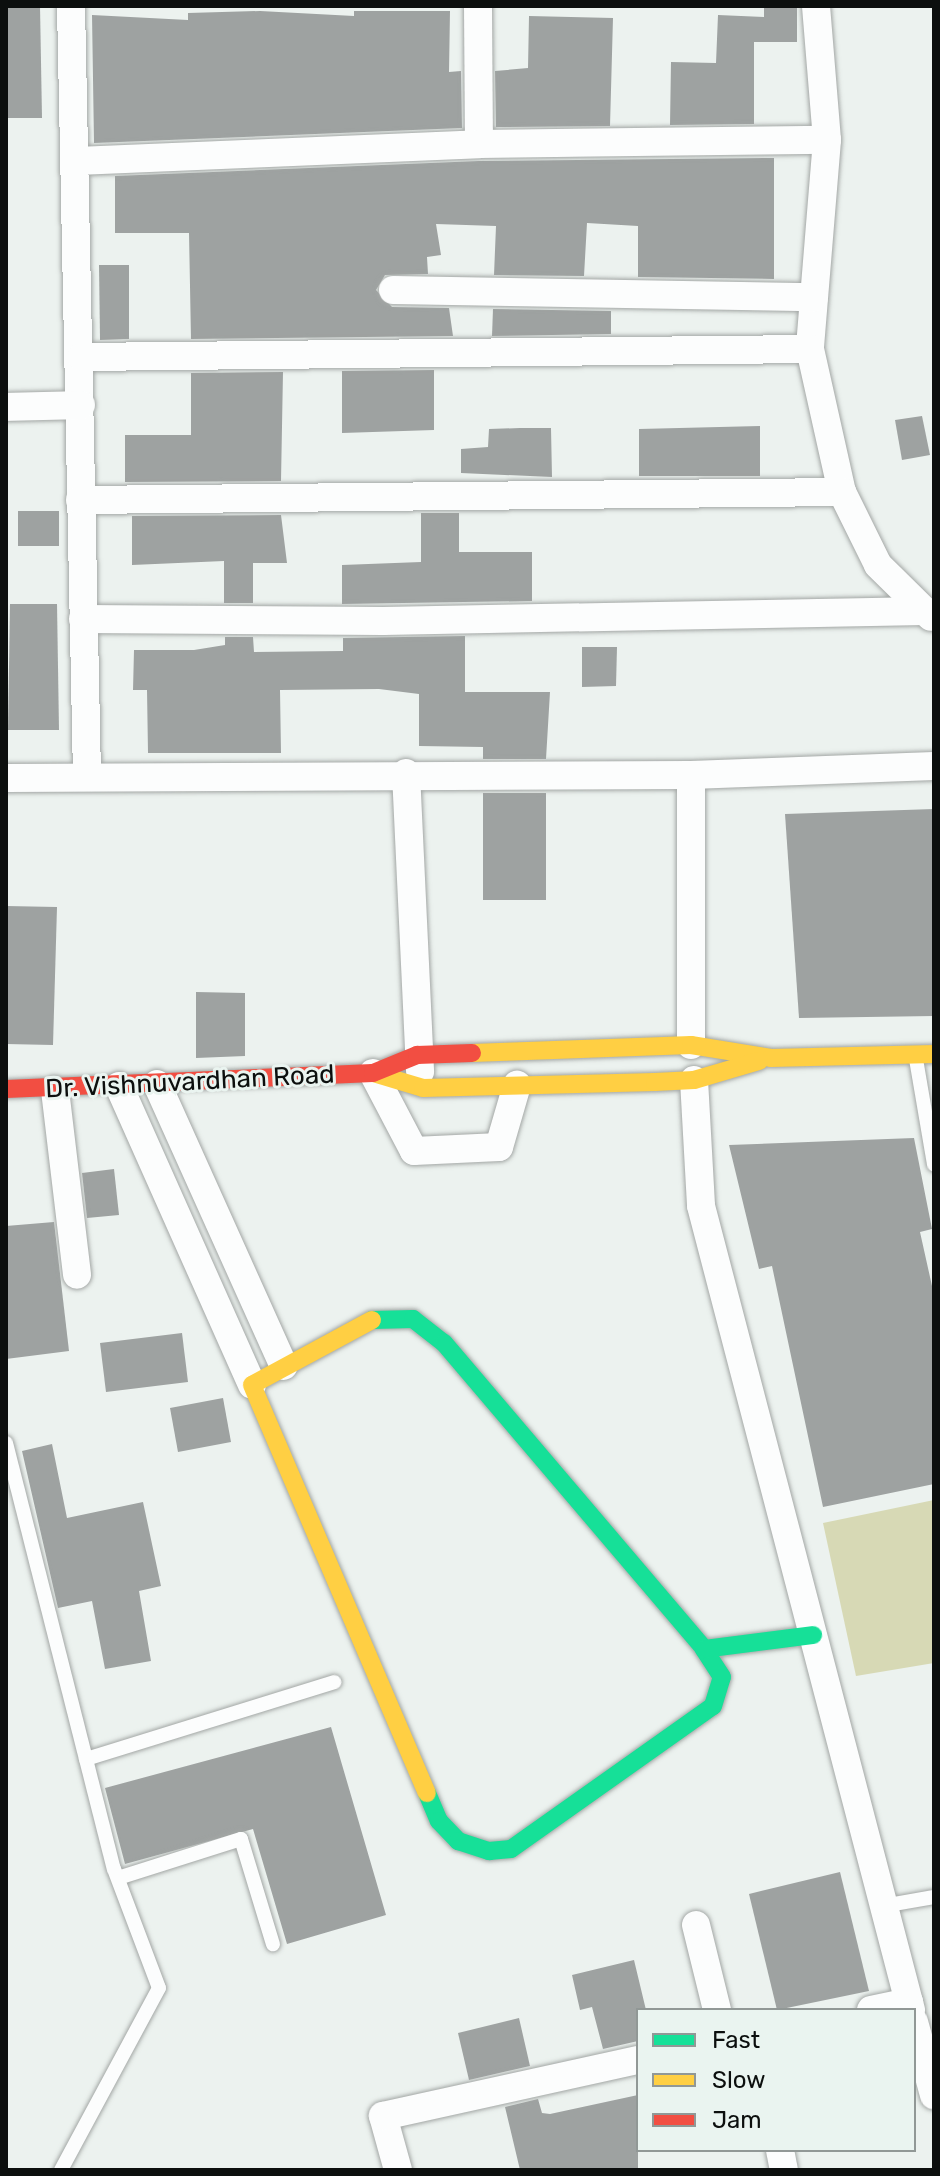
<!DOCTYPE html>
<html>
<head>
<meta charset="utf-8">
<style>
  body { margin:0 }
  #map { position:relative; width:940px; height:2176px; overflow:hidden; background:#ecf2ef; font-family:Rubik,sans-serif }
  div>[style] { position:absolute }
  .green>* { inset:0; background:#d7d9b5 }
  .building>* { inset:0; background:#9ea2a1 }
  .roads { filter:drop-shadow(0 0 2px #a3a7a5) drop-shadow(0 0 2px #a3a7a5) }
  .lane>* { height:14px; margin:-7px; padding:0 7px; transform-origin:7px; border-radius:7px; background:#fcfdfd }
  .street>* { height:28px; margin:-14px; padding:0 14px; transform-origin:14px; border-radius:14px; background:#fcfdfd }
  .fast>* { height:18px; margin:-9px; padding:0 9px; transform-origin:9px; border-radius:9px; background:#16e098 }
  .slow>* { height:18px; margin:-9px; padding:0 9px; transform-origin:9px; border-radius:9px; background:#ffcf43 }
  .jam>* { height:18px; margin:-9px; padding:0 9px; transform-origin:9px; border-radius:9px; background:#f24e42 }
  span { translate:-50% -50%; white-space:nowrap; text-align:center; line-height:1.15; -webkit-text-stroke:6px #eaf4f0; paint-order:stroke }
  .street-label { font-size:26px; color:#0c0f0e }
  .frame { position:absolute; inset:0; border:8px solid #0c0f0e; pointer-events:none }
  .legend { position:absolute; left:636px; top:2008px; width:280px; height:144px; box-sizing:border-box; background:#eaf4f0; border:2px solid #919896; margin:0; padding:10px 14px; list-style:none; font-size:24px; color:#0c0f0e }
  .legend li { display:flex; align-items:center; gap:16px; height:40px }
  .legend b { width:40px; border:2px solid #919896 }
</style>
</head>
<body>
<div id="map">
  <div class="green">
    <div style="clip-path:polygon(934px 1500px,934px 1663px,856px 1676px,823px 1523px)"></div>
  </div>
  <div class="building">
    <div style="clip-path:polygon(6px 6px,40px 6px,42px 118px,6px 118px)"></div>
    <div style="clip-path:polygon(764px 6px,797px 6px,797px 42px,754px 42px,754px 124px,670px 125px,671px 62px,716px 63px,718px 15px,764px 17px)"></div>
    <div style="clip-path:polygon(260px 11px,354px 16px,354px 11px,450px 11px,449px 72px,461px 71px,462px 128px,94px 143px,92px 15px,188px 20px,188px 13px)"></div>
    <div style="clip-path:polygon(529px 16px,613px 18px,610px 126px,496px 127px,495px 71px,528px 68px)"></div>
    <div style="clip-path:polygon(774px 158px,774px 279px,638px 277px,638px 226px,587px 223px,584px 276px,494px 275px,496px 226px,436px 224px,441px 255px,427px 257px,428px 274px,385px 275px,376px 290px,392px 307px,449px 308px,453px 336px,191px 339px,189px 233px,115px 233px,115px 176px,479px 161px)"></div>
    <div style="clip-path:polygon(99px 265px,129px 265px,129px 339px,100px 340px)"></div>
    <div style="clip-path:polygon(493px 309px,611px 311px,611px 334px,492px 336px)"></div>
    <div style="clip-path:polygon(434px 370px,434px 430px,342px 433px,342px 371px)"></div>
    <div style="clip-path:polygon(283px 372px,281px 481px,125px 482px,125px 435px,191px 435px,191px 373px)"></div>
    <div style="clip-path:polygon(922px 416px,930px 455px,902px 460px,895px 420px)"></div>
    <div style="clip-path:polygon(760px 426px,760px 476px,639px 476px,639px 429px)"></div>
    <div style="clip-path:polygon(520px 428px,551px 428px,552px 477px,461px 473px,461px 449px,488px 447px,489px 429px)"></div>
    <div style="clip-path:polygon(18px 511px,59px 511px,59px 546px,18px 546px)"></div>
    <div style="clip-path:polygon(421px 513px,459px 513px,459px 552px,532px 552px,532px 601px,342px 604px,342px 565px,421px 562px)"></div>
    <div style="clip-path:polygon(281px 515px,287px 563px,253px 563px,253px 603px,224px 603px,224px 561px,132px 565px,132px 516px)"></div>
    <div style="clip-path:polygon(10px 604px,57px 604px,59px 730px,8px 730px)"></div>
    <div style="clip-path:polygon(465px 636px,465px 692px,550px 692px,546px 759px,483px 759px,483px 747px,419px 746px,419px 694px,379px 689px,280px 690px,281px 753px,148px 753px,147px 690px,133px 690px,134px 650px,194px 650px,225px 645px,225px 637px,253px 637px,254px 652px,343px 651px,343px 638px)"></div>
    <div style="clip-path:polygon(582px 647px,617px 647px,616px 686px,582px 687px)"></div>
    <div style="clip-path:polygon(483px 793px,546px 793px,546px 900px,483px 900px)"></div>
    <div style="clip-path:polygon(934px 809px,934px 1016px,799px 1018px,785px 814px)"></div>
    <div style="clip-path:polygon(6px 906px,57px 907px,53px 1045px,6px 1044px)"></div>
    <div style="clip-path:polygon(196px 992px,245px 993px,245px 1056px,196px 1058px)"></div>
    <div style="clip-path:polygon(914px 1138px,932px 1229px,920px 1232px,934px 1295px,934px 1484px,823px 1507px,772px 1266px,759px 1269px,729px 1145px)"></div>
    <div style="clip-path:polygon(114px 1169px,119px 1215px,87px 1218px,82px 1173px)"></div>
    <div style="clip-path:polygon(54px 1222px,69px 1351px,6px 1359px,6px 1226px)"></div>
    <div style="clip-path:polygon(182px 1333px,188px 1382px,106px 1392px,100px 1343px)"></div>
    <div style="clip-path:polygon(223px 1398px,231px 1442px,178px 1452px,170px 1408px)"></div>
    <div style="clip-path:polygon(52px 1444px,67px 1518px,143px 1502px,161px 1586px,139px 1591px,151px 1661px,105px 1669px,92px 1601px,58px 1608px,22px 1451px)"></div>
    <div style="clip-path:polygon(331px 1727px,386px 1915px,287px 1944px,253px 1829px,125px 1864px,105px 1788px)"></div>
    <div style="clip-path:polygon(840px 1872px,869px 1991px,777px 2010px,749px 1894px)"></div>
    <div style="clip-path:polygon(634px 1960px,646px 2010px,638px 2010px,638px 2041px,603px 2049px,592px 2007px,580px 2010px,572px 1975px)"></div>
    <div style="clip-path:polygon(519px 2018px,530px 2066px,469px 2080px,458px 2033px)"></div>
    <div style="clip-path:polygon(638px 2095px,638px 2170px,520px 2170px,505px 2107px,538px 2099px,542px 2113px,550px 2114px)"></div>
  </div>
  <div class="roads">
    <div class="lane">
      <div style="left:916px;top:1059px;width:107px;rotate:80.3deg"></div>
      <div style="left:6px;top:1443px;width:439px;rotate:75.8deg"></div>
      <div style="left:114px;top:1869px;width:127px;rotate:69.3deg"></div>
      <div style="left:159px;top:1988px;width:207px;rotate:118.3deg"></div>
      <div style="left:86px;top:1759px;width:260px;rotate:-17.2deg"></div>
      <div style="left:118px;top:1878px;width:129px;rotate:-17.6deg"></div>
      <div style="left:241px;top:1839px;width:110px;rotate:73.1deg"></div>
      <div style="left:883px;top:1906px;width:52px;rotate:-10deg"></div>
    </div>
    <div class="street">
      <div style="left:71px;top:6px;width:768px;rotate:88.81deg"></div>
      <div style="left:478px;top:6px;width:138px;rotate:89.6deg"></div>
      <div style="left:816px;top:6px;width:134px;rotate:85.3deg"></div>
      <div style="left:827px;top:140px;width:210px;rotate:94.7deg"></div>
      <div style="left:810px;top:349px;width:147px;rotate:77.4deg"></div>
      <div style="left:842px;top:492px;width:81px;rotate:63.7deg"></div>
      <div style="left:878px;top:565px;width:74px;rotate:44.5deg"></div>
      <div style="left:77px;top:161px;width:402px;rotate:-2.4deg"></div>
      <div style="left:479px;top:144px;width:348px;rotate:-0.7deg"></div>
      <div style="left:393px;top:290px;width:421px;rotate:1deg"></div>
      <div style="left:82px;top:357px;width:728px;rotate:-0.63deg"></div>
      <div style="left:6px;top:407px;width:75px;rotate:-1.5deg"></div>
      <div style="left:80px;top:500px;width:762px;rotate:-0.6deg"></div>
      <div style="left:83px;top:619px;width:300px;rotate:0.4deg"></div>
      <div style="left:383px;top:621px;width:542px;rotate:-1.06deg"></div>
      <div style="left:406px;top:773px;width:299px;rotate:87.3deg"></div>
      <div style="left:6px;top:778px;width:685px;rotate:-0.25deg"></div>
      <div style="left:691px;top:775px;width:243px;rotate:-2.1deg"></div>
      <div style="left:691px;top:1045px;width:270px;rotate:-90deg"></div>
      <div style="left:373px;top:1073px;width:88px;rotate:62.3deg"></div>
      <div style="left:414px;top:1151px;width:85px;rotate:-2.7deg"></div>
      <div style="left:499px;top:1147px;width:65px;rotate:-73.8deg"></div>
      <div style="left:694px;top:1080px;width:126px;rotate:86.8deg"></div>
      <div style="left:701px;top:1206px;width:831px;rotate:75.36deg"></div>
      <div style="left:157px;top:1084px;width:309px;rotate:65.8deg"></div>
      <div style="left:119px;top:1086px;width:327px;rotate:66deg"></div>
      <div style="left:55px;top:1090px;width:186px;rotate:83.2deg"></div>
      <div style="left:696px;top:1925px;width:88px;rotate:76.1deg"></div>
      <div style="left:871px;top:2010px;width:39px;rotate:-12deg"></div>
      <div style="left:914px;top:2022px;width:76px;rotate:74.7deg"></div>
      <div style="left:780px;top:2150px;width:20px;rotate:79deg"></div>
      <div style="left:398px;top:2170px;width:56px;rotate:-105.5deg"></div>
      <div style="left:383px;top:2116px;width:261px;rotate:-12.4deg"></div>
    </div>
    <div class="fast">
      <div style="left:372px;top:1320px;width:41px;rotate:-1.4deg"></div>
      <div style="left:413px;top:1319px;width:39px;rotate:38deg"></div>
      <div style="left:444px;top:1343px;width:402px;rotate:49.6deg"></div>
      <div style="left:427px;top:1793px;width:30px;rotate:67deg"></div>
      <div style="left:439px;top:1821px;width:28px;rotate:46deg"></div>
      <div style="left:458px;top:1841px;width:33px;rotate:18deg"></div>
      <div style="left:489px;top:1851px;width:22px;rotate:-5deg"></div>
      <div style="left:511px;top:1849px;width:247px;rotate:-35.3deg"></div>
      <div style="left:713px;top:1706px;width:30px;rotate:-73deg"></div>
      <div style="left:722px;top:1677px;width:33px;rotate:-123deg"></div>
      <div style="left:704px;top:1649px;width:110px;rotate:-7.3deg"></div>
    </div>
    <div class="slow">
      <div style="left:472px;top:1053px;width:219px;rotate:-2.1deg"></div>
      <div style="left:691px;top:1045px;width:81px;rotate:9.2deg"></div>
      <div style="left:771px;top:1058px;width:163px;rotate:-1.4deg"></div>
      <div style="left:373px;top:1073px;width:52px;rotate:16.7deg"></div>
      <div style="left:423px;top:1088px;width:232px;rotate:-1.5deg"></div>
      <div style="left:655px;top:1082px;width:39px;rotate:-3deg"></div>
      <div style="left:694px;top:1080px;width:68px;rotate:-16.3deg"></div>
      <div style="left:372px;top:1320px;width:136px;rotate:151.6deg"></div>
      <div style="left:252px;top:1385px;width:444px;rotate:66.8deg"></div>
    </div>
    <div class="jam">
      <div style="left:6px;top:1089px;width:367px;rotate:-2.5deg"></div>
      <div style="left:373px;top:1073px;width:48px;rotate:-22.2deg"></div>
      <div style="left:417px;top:1055px;width:55px;rotate:-2.1deg"></div>
    </div>
  </div>
  <div class="street-label">
    <span style="left:190px;top:1082px;rotate:-3deg">Dr. Vishnuvardhan Road</span>
  </div>
  <div class="frame"></div>
  <ul class="legend">
  <li><b style="height:10px;background:#16e098"></b>Fast</li>
  <li><b style="height:10px;background:#ffcf43"></b>Slow</li>
  <li><b style="height:10px;background:#f24e42"></b>Jam</li>
  </ul>
</div>
</body>
</html>
